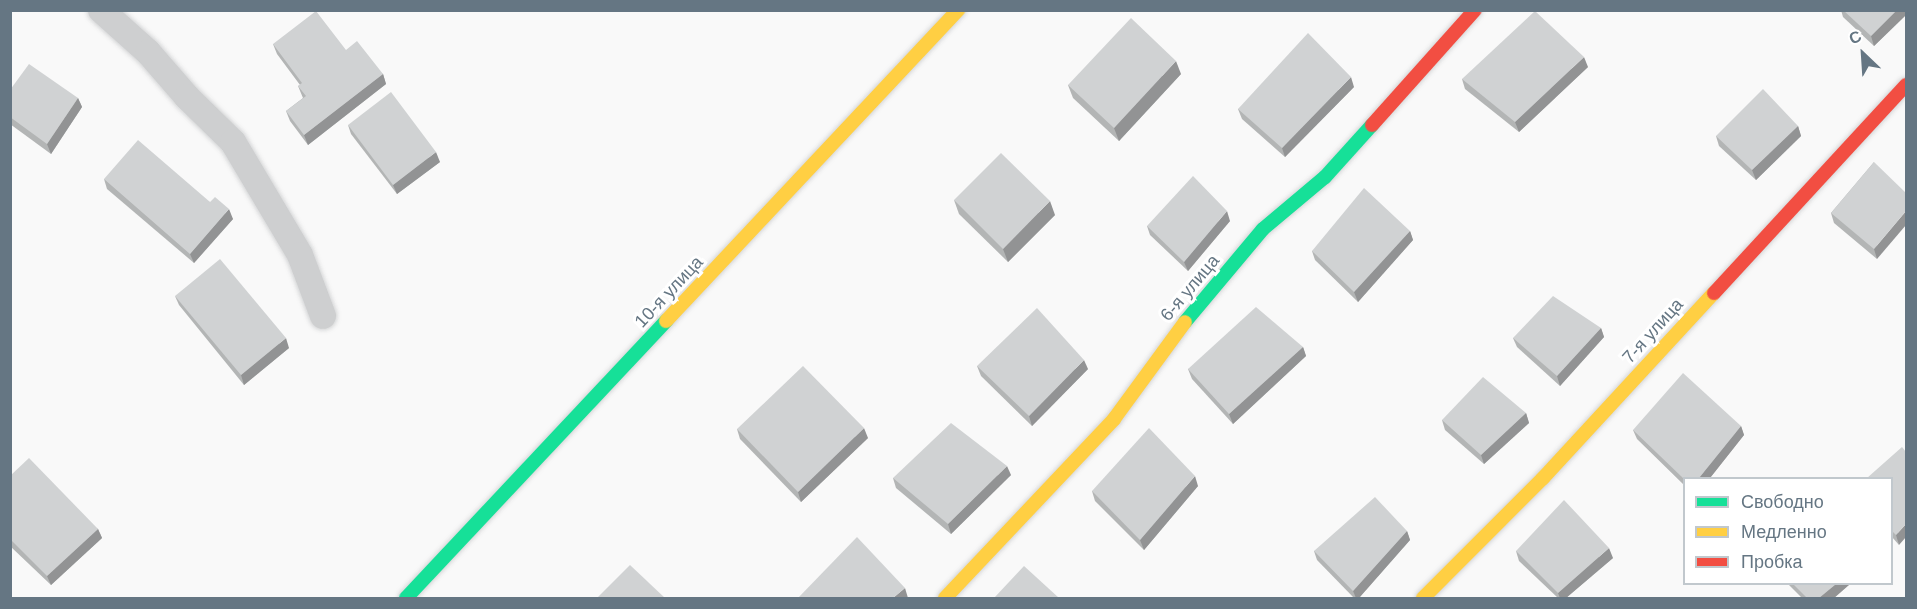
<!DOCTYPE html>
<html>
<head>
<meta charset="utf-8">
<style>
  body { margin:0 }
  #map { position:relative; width:1917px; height:609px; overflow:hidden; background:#f9f9f9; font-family:Helvetica,sans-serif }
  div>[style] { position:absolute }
  .roads { filter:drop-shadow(0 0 2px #d5d6d7) drop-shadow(0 0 2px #d5d6d7) }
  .street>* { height:26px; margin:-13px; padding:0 13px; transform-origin:13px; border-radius:13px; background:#cecfd0 }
  .fast>* { height:14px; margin:-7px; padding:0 7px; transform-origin:7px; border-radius:7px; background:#16e098 }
  .slow>* { height:14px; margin:-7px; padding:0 7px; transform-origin:7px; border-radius:7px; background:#ffcf43 }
  .jam>* { height:14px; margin:-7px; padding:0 7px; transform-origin:7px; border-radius:7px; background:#f24e42 }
  .wall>* { inset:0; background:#b3b5b5 }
  .shaded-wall>* { inset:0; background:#929394 }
  .building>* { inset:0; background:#d0d2d3 }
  span { translate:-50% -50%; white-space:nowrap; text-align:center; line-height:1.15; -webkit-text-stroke:6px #fff; paint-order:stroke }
  .street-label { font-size:18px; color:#657683 }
  .frame { position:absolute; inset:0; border:12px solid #657683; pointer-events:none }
  .legend { position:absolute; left:1683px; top:477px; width:210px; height:108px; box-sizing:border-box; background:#fff; border:2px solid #c1c8cd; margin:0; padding:8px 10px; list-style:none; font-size:18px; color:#657683 }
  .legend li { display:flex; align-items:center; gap:12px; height:30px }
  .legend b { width:30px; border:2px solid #c1c8cd }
  .north { position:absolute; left:1833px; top:24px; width:60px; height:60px; -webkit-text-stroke:4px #fff; paint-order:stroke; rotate:335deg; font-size:16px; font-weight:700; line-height:24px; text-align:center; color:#657683 }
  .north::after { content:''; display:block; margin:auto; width:21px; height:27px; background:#657683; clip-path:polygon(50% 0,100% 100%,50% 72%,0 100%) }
</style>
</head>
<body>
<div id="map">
  <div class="roads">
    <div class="street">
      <div style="left:101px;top:10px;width:63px;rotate:41.8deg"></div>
      <div style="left:148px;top:52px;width:60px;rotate:49.1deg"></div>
      <div style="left:187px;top:97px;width:64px;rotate:44.4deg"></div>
      <div style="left:233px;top:142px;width:131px;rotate:59.3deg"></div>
      <div style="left:300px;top:255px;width:65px;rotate:69.3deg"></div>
    </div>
    <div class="fast">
      <div style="left:1185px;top:322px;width:121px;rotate:-50deg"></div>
      <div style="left:1263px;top:229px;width:81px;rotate:-40deg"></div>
      <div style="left:1325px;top:177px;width:70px;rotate:-47.9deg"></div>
      <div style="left:406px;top:598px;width:380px;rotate:-46.8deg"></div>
    </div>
    <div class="slow">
      <div style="left:666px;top:321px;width:427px;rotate:-46.8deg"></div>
      <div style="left:945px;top:598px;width:246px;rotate:-46.6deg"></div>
      <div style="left:1114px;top:419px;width:120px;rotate:-53.8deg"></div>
      <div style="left:1423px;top:598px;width:170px;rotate:-45deg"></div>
      <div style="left:1543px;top:478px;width:252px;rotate:-47.3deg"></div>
    </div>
    <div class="jam">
      <div style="left:1372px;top:125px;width:154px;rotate:-48.2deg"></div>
      <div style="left:1714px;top:293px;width:283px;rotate:-47.3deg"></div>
    </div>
  </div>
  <div class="wall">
    <div style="clip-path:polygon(1841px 10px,1906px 10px,1906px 15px,1874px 46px,1843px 17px)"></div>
    <div style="clip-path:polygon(273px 44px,346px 50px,383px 74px,386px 84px,308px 145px,290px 121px,286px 111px,303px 98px,298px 86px,300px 85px,277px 54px)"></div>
    <div style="clip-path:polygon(1588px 67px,1519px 132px,1465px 89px,1462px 79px)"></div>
    <div style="clip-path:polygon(1181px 74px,1119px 141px,1073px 98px,1068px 85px)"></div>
    <div style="clip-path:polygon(1354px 87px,1285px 157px,1242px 119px,1238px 109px)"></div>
    <div style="clip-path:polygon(10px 90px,78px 98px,82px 107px,51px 154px,10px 124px)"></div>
    <div style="clip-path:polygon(348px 125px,440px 162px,397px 194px,351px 134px)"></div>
    <div style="clip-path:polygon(1798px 126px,1801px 136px,1756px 180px,1719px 146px,1716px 136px)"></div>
    <div style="clip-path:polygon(1874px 162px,1877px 259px,1834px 223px,1831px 213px)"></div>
    <div style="clip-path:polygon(104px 179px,210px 202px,233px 219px,194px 263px,107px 189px)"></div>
    <div style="clip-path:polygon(954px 200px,1055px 215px,1008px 262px,959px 214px)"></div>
    <div style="clip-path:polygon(1230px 221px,1188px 271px,1150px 235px,1147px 226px)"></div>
    <div style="clip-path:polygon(1410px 231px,1413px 240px,1358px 302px,1315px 260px,1312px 251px)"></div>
    <div style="clip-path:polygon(175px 296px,289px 348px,244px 385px,179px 305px)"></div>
    <div style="clip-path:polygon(1601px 328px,1604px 337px,1560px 386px,1517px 347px,1513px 338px)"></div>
    <div style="clip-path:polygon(1303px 347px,1306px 356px,1233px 424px,1192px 379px,1188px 369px)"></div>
    <div style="clip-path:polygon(977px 366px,1088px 369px,1032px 426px,981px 376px)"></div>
    <div style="clip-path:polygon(1526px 413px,1529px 423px,1484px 464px,1445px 430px,1442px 420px)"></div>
    <div style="clip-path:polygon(1741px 426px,1744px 435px,1710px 478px,1684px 478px,1684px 485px,1637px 439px,1633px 430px)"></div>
    <div style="clip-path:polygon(737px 429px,868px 438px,801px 502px,740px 439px)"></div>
    <div style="clip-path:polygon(1011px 475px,951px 534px,896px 488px,893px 478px)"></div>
    <div style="clip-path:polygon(10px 476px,98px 529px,102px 538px,51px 585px,10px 546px)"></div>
    <div style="clip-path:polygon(1892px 478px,1899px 545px,1892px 537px)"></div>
    <div style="clip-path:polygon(1198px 486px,1144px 550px,1095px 501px,1092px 491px)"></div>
    <div style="clip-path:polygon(1407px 531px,1410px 540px,1359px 598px,1354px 598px,1317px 560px,1314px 551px)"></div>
    <div style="clip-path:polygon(1516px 551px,1613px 558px,1566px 598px,1558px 598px,1519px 561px)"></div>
    <div style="clip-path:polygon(1788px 584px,1850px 584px,1834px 598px,1802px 598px)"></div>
  </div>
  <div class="shaded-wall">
    <div style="clip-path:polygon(1897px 10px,1906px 10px,1906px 15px,1874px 46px,1871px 36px)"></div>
    <div style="clip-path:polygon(1584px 57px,1588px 67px,1519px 132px,1515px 122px)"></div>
    <div style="clip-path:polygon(1176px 61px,1181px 74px,1119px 141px,1114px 128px)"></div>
    <div style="clip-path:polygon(383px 74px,386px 84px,308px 145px,304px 135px)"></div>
    <div style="clip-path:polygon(1351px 77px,1354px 87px,1285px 157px,1282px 148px)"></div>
    <div style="clip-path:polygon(78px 98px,82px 107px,51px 154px,47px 144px)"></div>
    <div style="clip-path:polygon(1798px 126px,1801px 136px,1756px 180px,1752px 170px)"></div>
    <div style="clip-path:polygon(436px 152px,440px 162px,397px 194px,393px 185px)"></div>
    <div style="clip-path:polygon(1050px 201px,1055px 215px,1008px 262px,1003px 249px)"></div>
    <div style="clip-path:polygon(229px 209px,233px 219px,194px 263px,190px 254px)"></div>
    <div style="clip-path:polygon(1227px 211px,1230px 221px,1188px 271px,1184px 262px)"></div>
    <div style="clip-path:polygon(1906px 211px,1906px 225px,1877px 259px,1874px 249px)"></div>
    <div style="clip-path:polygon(1410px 231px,1413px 240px,1358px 302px,1354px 292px)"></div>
    <div style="clip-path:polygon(1601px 328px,1604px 337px,1560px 386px,1557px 376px)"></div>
    <div style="clip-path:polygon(286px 338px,289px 348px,244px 385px,241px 375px)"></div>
    <div style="clip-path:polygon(1303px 347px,1306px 356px,1233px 424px,1229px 414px)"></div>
    <div style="clip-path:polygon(1084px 360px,1088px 369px,1032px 426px,1029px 416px)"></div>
    <div style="clip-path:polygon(1526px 413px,1529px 423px,1484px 464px,1481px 455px)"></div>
    <div style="clip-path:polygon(1741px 426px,1744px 435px,1710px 478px,1699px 478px)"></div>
    <div style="clip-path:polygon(864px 428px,868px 438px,801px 502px,798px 492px)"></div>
    <div style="clip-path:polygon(1007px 466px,1011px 475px,951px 534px,948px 524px)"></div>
    <div style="clip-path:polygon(1195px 476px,1198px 486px,1144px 550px,1140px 540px)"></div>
    <div style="clip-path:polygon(1906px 524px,1906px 537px,1899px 545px,1896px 535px)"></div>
    <div style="clip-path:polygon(98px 529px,102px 538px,51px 585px,47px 576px)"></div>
    <div style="clip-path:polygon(1407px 531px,1410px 540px,1359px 598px,1356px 598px,1353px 591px)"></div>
    <div style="clip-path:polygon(1609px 548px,1613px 558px,1566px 598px,1560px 598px,1558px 593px)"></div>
    <div style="clip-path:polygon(1836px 584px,1850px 584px,1834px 598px,1819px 598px)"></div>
    <div style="clip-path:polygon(905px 588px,908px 598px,893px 598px)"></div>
  </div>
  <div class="building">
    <div style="clip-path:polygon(1843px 10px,1897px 10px,1871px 36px)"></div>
    <div style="clip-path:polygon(316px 11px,346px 50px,357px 41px,383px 74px,304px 135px,286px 111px,306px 96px,298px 86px,302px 83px,273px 44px)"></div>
    <div style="clip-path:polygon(1535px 11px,1584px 57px,1515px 122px,1462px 79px)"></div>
    <div style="clip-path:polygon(1131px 18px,1176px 61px,1114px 128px,1068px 85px)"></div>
    <div style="clip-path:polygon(1308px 33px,1351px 77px,1282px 148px,1238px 109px)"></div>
    <div style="clip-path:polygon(29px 64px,78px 98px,47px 144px,10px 117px,10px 90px)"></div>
    <div style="clip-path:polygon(1763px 89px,1798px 126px,1752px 170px,1716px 136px)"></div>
    <div style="clip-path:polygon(391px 92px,436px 152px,393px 185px,348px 125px)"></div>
    <div style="clip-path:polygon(138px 140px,210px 202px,215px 197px,229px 209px,190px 254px,104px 179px)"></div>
    <div style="clip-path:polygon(1001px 153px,1050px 201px,1003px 249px,954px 200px)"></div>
    <div style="clip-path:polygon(1874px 162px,1906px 193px,1906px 211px,1874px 249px,1831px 213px)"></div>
    <div style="clip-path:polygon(1193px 176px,1227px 211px,1184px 262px,1147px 226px)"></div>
    <div style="clip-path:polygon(1364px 188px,1410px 231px,1354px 292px,1312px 251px)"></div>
    <div style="clip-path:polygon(220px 259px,286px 338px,241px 375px,175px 296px)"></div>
    <div style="clip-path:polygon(1553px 296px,1601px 328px,1557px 376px,1513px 338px)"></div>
    <div style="clip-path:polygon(1256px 307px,1303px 347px,1229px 414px,1188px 369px)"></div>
    <div style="clip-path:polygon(1037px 308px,1084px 360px,1029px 416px,977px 366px)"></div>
    <div style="clip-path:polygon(803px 366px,864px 428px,798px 492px,737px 429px)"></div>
    <div style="clip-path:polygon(1683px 373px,1741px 426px,1699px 478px,1684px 479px,1633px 430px)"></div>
    <div style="clip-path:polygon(1483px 377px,1526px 413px,1481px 455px,1442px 420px)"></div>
    <div style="clip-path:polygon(951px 423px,1007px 466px,948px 524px,893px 478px)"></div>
    <div style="clip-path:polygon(1149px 428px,1195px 476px,1140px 540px,1092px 491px)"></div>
    <div style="clip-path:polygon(1902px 447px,1906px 452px,1906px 524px,1896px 535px,1892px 531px,1892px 478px,1867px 478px)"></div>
    <div style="clip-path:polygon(29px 458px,98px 529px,47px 576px,10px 539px,10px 476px)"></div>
    <div style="clip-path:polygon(1375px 497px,1407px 531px,1353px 591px,1314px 551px)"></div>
    <div style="clip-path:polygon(1564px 500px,1609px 548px,1558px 593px,1516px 551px)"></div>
    <div style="clip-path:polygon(857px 537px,905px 588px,893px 598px,798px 598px)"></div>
    <div style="clip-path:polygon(630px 565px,665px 598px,597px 598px)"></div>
    <div style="clip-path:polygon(1024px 566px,1059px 598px,994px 598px)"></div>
    <div style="clip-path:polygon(1793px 584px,1836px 584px,1819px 598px,1807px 598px)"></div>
  </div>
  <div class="street-label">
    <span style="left:1190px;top:288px;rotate:-50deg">6-я улица</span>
    <span style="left:669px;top:292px;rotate:-47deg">10-я улица</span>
    <span style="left:1653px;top:331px;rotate:-48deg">7-я улица</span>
  </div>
  <div class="frame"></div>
  <ul class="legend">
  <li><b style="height:8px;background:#16e098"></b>Свободно</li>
  <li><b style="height:8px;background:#ffcf43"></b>Медленно</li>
  <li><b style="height:8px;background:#f24e42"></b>Пробка</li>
  </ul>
  <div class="north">С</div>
</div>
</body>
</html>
